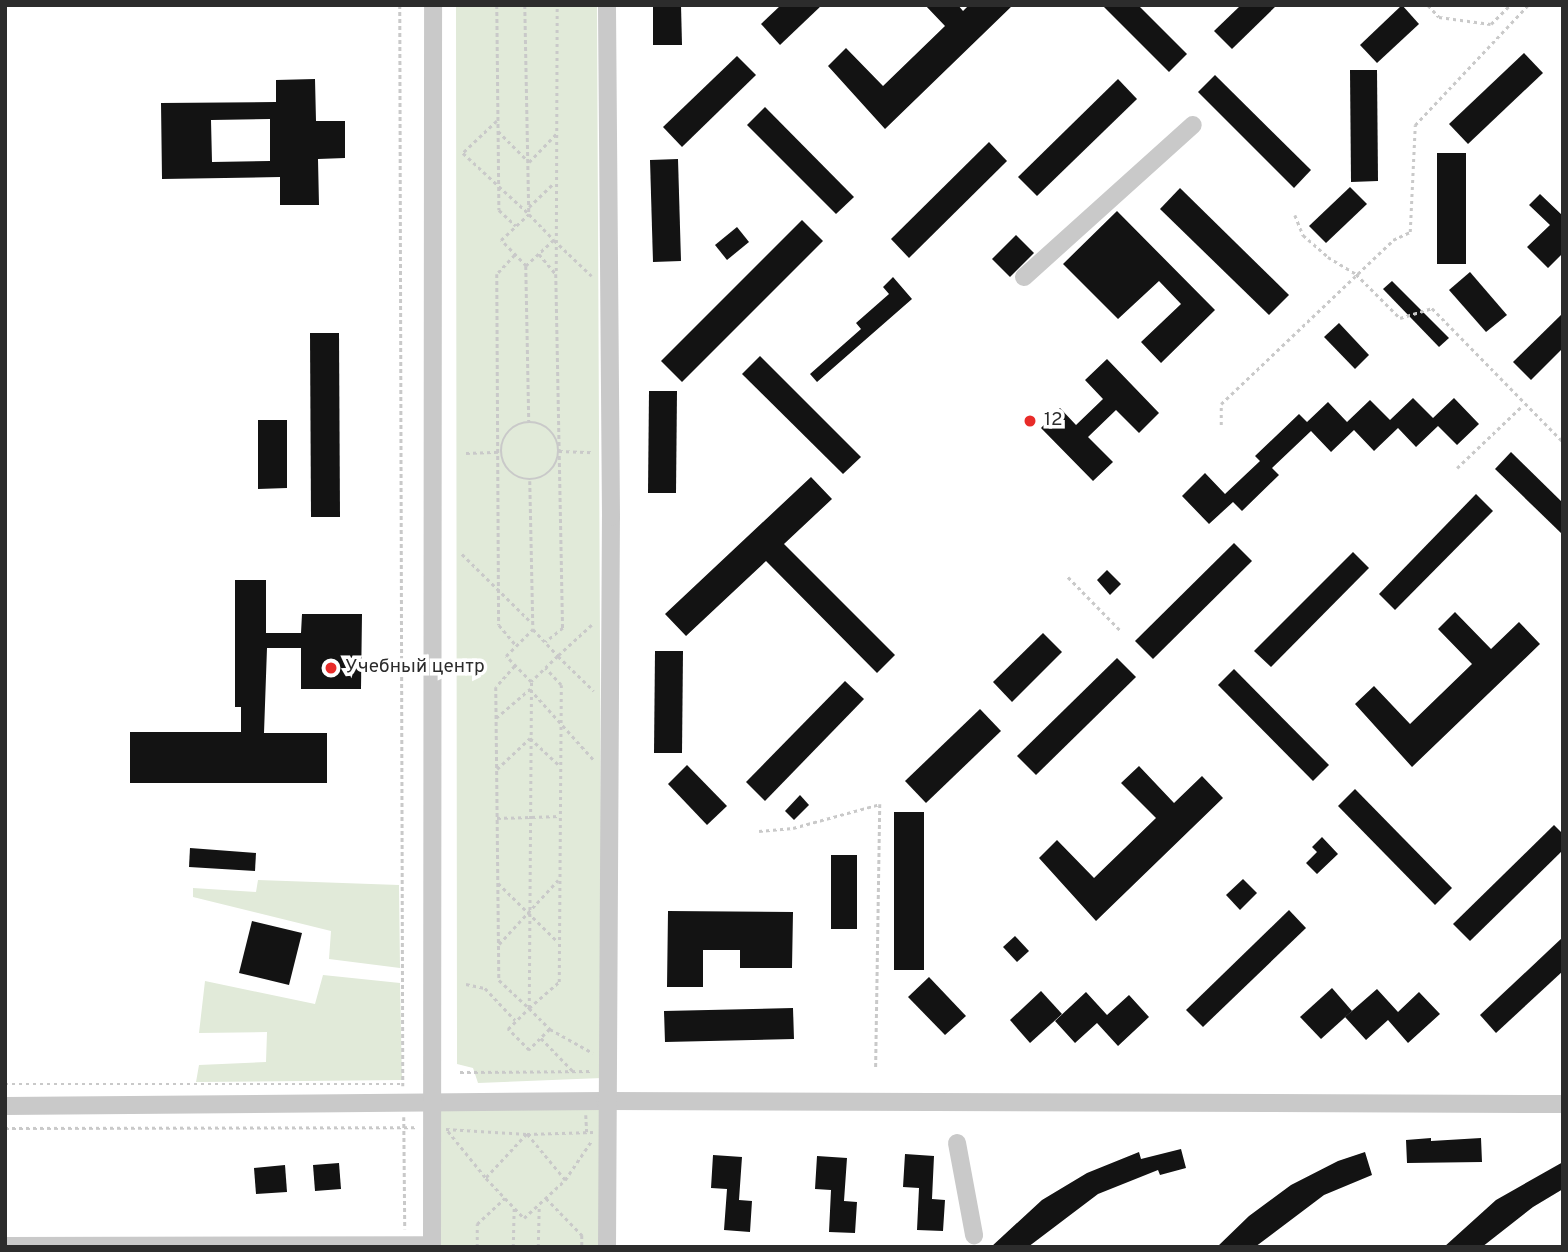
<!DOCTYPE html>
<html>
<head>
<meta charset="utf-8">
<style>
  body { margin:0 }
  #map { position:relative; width:1568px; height:1252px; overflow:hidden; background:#fff; font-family:Overpass,sans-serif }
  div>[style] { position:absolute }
  .green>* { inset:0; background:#e1ead9 }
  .building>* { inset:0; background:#131313 }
  .path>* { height:2.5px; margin-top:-1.25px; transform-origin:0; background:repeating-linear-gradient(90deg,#c9c9c9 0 3.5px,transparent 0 7px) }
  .path>.ring { margin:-1.25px; padding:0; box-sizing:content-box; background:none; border:2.5px solid #c9c9c9; border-radius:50% }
  .minor>* { height:18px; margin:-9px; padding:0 9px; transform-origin:9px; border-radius:9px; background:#c9c9c9 }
  .dots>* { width:19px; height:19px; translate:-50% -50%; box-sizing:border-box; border:4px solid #fff; border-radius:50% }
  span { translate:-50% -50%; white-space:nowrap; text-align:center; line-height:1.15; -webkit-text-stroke:7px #fff; paint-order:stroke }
  .poi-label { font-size:19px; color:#2c2c2c }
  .left { translate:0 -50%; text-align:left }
  .frame { position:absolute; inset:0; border:7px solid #2c2c2c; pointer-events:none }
</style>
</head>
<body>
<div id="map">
  <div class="green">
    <div style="clip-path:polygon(456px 5px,597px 5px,602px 1078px,478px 1083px,473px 1068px,457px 1064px)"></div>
    <div style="clip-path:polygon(258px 880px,399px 885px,400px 968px,329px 959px,331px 931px,193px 897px,193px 888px,256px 892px)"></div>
    <div style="clip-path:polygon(323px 975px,400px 983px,402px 1080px,196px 1082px,199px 1065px,266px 1062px,267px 1032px,199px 1033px,205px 981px,315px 1004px)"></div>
    <div style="clip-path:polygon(605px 1101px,607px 1247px,432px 1247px,434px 1104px)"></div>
  </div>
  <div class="building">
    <div style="clip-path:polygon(653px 5px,681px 5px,682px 45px,653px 45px)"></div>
    <div style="clip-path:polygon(781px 5px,822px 5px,780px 45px,761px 24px)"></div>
    <div style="clip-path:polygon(925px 5px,958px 5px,963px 11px,969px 5px,1013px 5px,885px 129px,828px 66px,846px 48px,883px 86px,945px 26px)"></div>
    <div style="clip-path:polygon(1102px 5px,1138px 5px,1187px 54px,1169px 72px)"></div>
    <div style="clip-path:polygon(1241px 5px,1277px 5px,1232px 49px,1214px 31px)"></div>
    <div style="clip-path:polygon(1402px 5px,1419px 24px,1377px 63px,1360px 45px)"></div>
    <div style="clip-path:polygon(1524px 53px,1543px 73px,1468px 144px,1449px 124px)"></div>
    <div style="clip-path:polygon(737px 56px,756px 75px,682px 147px,663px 127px)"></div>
    <div style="clip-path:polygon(1350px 70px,1377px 70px,1378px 181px,1351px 182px)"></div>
    <div style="clip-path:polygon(1215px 75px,1311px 170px,1294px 188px,1198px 92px)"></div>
    <div style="clip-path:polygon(evenodd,315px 79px,316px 121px,345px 121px,345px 158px,318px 159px,319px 205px,280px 205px,280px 177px,162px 179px,161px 103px,276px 102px,276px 80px,315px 79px,270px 119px,270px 161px,212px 162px,211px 120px,270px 119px)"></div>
    <div style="clip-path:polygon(1118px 79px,1137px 99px,1037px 196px,1018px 177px)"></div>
    <div style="clip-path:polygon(765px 107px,854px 197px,836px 214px,747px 125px)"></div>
    <div style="clip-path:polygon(989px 142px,1007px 161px,909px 258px,891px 239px)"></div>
    <div style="clip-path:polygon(1437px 153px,1466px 153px,1466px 264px,1437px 264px)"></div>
    <div style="clip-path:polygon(678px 159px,681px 261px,653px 262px,650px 160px)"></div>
    <div style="clip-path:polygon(1350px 187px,1367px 204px,1326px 243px,1309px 226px)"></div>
    <div style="clip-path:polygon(1180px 188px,1289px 295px,1269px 315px,1160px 209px)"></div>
    <div style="clip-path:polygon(1540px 194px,1563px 216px,1563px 253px,1548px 268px,1527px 247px,1550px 225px,1529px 205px)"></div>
    <div style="clip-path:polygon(1117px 211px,1215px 310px,1161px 363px,1141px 342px,1181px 304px,1159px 281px,1118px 319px,1063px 264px)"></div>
    <div style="clip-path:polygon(802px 220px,823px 241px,682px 382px,661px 361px)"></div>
    <div style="clip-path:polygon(737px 227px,749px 242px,727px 260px,715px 245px)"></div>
    <div style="clip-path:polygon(1016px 235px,1034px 253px,1010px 277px,992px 259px)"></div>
    <div style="clip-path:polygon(1470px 272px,1507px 315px,1486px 332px,1449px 290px)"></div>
    <div style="clip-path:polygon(893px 277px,912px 299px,817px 382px,810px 374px,861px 329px,856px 323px,889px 294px,883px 287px)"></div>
    <div style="clip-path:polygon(1392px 281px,1449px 338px,1439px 347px,1383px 289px)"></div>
    <div style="clip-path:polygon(1563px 313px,1563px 348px,1531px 380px,1513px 362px)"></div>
    <div style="clip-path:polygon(1339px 323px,1369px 355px,1355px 369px,1324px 337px)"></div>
    <div style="clip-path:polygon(310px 333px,339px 333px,340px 517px,311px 517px)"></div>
    <div style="clip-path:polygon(760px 356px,861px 457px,843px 474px,742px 374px)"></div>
    <div style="clip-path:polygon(1107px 359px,1159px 413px,1139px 433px,1116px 410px,1088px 437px,1113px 462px,1093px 481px,1041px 428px,1060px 408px,1076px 425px,1103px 399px,1085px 380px)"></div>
    <div style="clip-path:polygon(649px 391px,677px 391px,676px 493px,648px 493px)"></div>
    <div style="clip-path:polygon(1413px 398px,1433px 418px,1454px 398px,1479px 424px,1457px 445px,1438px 426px,1416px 447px,1398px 428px,1374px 451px,1354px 430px,1331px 452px,1311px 431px,1272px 468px,1279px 475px,1242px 511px,1233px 502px,1209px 524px,1182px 496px,1205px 473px,1225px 494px,1260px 461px,1255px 456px,1299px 414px,1307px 422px,1328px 402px,1347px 422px,1370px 400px,1390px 420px)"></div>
    <div style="clip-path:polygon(258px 420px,287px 420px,287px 488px,258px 489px)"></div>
    <div style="clip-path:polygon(1511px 452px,1563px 503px,1563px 535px,1495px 469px)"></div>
    <div style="clip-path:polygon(811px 477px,832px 499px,784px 544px,895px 655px,877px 673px,766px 561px,686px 636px,665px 614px)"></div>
    <div style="clip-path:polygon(1476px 494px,1493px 511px,1395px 610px,1379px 594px)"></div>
    <div style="clip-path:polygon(1234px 543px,1252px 561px,1153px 659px,1135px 641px)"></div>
    <div style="clip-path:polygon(1353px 552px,1369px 568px,1271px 667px,1254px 651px)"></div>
    <div style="clip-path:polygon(1107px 570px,1121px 584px,1110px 595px,1097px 580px)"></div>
    <div style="clip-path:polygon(235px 580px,266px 580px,266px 633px,301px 633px,302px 614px,362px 614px,361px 689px,301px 689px,301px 648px,267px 648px,264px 733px,327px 733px,327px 783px,130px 783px,130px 732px,241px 732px,241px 707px,235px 707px)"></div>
    <div style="clip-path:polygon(1455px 612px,1491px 649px,1519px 622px,1540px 644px,1412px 767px,1355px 704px,1374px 686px,1410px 724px,1472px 664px,1438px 629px)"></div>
    <div style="clip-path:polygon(1043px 633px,1062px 652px,1012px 702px,993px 682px)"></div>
    <div style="clip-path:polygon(655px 651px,683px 651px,682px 753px,654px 753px)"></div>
    <div style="clip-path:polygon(1117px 658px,1136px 677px,1036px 775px,1017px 756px)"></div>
    <div style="clip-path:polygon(1234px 669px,1329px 765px,1313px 781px,1218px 685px)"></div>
    <div style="clip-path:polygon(845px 681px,864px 699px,765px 801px,746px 782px)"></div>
    <div style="clip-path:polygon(980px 709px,1001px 731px,926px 803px,905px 781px)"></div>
    <div style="clip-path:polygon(687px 765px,727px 806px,707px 825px,668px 784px)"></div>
    <div style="clip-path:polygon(1139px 766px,1174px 803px,1202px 776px,1223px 798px,1096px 921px,1039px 858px,1057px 840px,1094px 878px,1156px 818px,1121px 783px)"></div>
    <div style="clip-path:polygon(1355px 789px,1452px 888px,1435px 905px,1338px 806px)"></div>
    <div style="clip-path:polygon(800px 795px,809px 805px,794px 820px,785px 811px)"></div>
    <div style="clip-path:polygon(894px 812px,924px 812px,924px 970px,894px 970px)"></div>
    <div style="clip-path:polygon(1554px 825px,1563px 834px,1563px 850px,1470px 941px,1453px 924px)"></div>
    <div style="clip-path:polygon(1322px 837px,1338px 854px,1317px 874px,1306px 863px,1317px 852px,1312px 847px)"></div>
    <div style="clip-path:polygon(190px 848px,256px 853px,255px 871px,189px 867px)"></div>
    <div style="clip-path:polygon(831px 855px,857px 855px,857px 929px,831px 929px)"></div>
    <div style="clip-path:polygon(1243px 879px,1257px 893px,1240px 910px,1226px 895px)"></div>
    <div style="clip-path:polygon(1289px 910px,1306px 928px,1203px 1027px,1186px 1010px)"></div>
    <div style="clip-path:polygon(668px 911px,793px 912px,792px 968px,740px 968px,740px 950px,703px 950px,703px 987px,667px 987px)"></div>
    <div style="clip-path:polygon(252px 921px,302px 933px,289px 985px,239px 973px)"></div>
    <div style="clip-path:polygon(1015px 936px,1029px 951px,1017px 962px,1003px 947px)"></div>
    <div style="clip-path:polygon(1563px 937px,1563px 971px,1496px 1033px,1480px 1015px)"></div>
    <div style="clip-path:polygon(929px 977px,966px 1016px,945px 1035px,908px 997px)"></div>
    <div style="clip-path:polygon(1332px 988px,1352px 1011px,1321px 1039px,1300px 1017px)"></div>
    <div style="clip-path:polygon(1377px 989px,1398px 1012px,1419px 992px,1440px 1014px,1408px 1043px,1388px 1020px,1366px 1040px,1345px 1017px)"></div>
    <div style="clip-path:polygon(1041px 991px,1062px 1014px,1030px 1043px,1010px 1020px)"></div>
    <div style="clip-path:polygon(1086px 992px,1107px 1015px,1129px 995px,1149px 1017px,1118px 1046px,1097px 1023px,1075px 1043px,1055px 1021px)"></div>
    <div style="clip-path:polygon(793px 1008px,794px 1039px,665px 1042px,664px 1011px)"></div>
    <div style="clip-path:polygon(1431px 1138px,1431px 1141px,1481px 1138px,1482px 1162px,1407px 1163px,1406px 1140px)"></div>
    <div style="clip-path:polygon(1181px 1149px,1186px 1168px,1160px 1175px,1158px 1170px,1098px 1194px,1028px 1247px,991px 1247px,1042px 1200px,1087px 1173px,1139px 1152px,1141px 1159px)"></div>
    <div style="clip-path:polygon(1365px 1152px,1372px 1175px,1324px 1195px,1255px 1247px,1217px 1247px,1249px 1216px,1291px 1185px,1338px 1161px)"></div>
    <div style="clip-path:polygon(905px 1154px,934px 1156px,932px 1199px,945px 1200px,943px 1231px,917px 1230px,919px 1188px,903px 1187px)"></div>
    <div style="clip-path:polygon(713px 1155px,742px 1157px,739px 1200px,752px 1201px,750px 1232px,724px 1230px,727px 1189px,711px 1188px)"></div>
    <div style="clip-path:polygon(817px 1156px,847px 1158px,844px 1201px,857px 1202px,855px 1233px,829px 1232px,831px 1190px,815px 1189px)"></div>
    <div style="clip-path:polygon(1563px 1162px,1563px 1189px,1533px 1207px,1482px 1247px,1444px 1247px,1496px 1200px)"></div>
    <div style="clip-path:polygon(339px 1163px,341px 1189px,315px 1191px,313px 1165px)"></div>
    <div style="clip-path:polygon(285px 1165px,287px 1192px,256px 1194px,254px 1168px)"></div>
  </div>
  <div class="path">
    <div style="left:400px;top:5px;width:1081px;rotate:89.84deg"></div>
    <div style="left:497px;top:5px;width:205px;rotate:89.4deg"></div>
    <div style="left:499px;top:210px;width:23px;rotate:43deg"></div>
    <div style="left:525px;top:5px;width:209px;rotate:88.9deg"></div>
    <div style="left:1428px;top:5px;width:16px;rotate:47deg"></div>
    <div style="left:1439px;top:17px;width:52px;rotate:7.7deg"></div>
    <div style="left:1491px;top:24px;width:27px;rotate:-45deg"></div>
    <div style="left:497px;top:121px;width:47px;rotate:136.7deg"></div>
    <div style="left:463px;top:153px;width:90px;rotate:42.7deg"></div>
    <div style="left:498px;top:131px;width:44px;rotate:45deg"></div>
    <div style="left:529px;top:162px;width:40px;rotate:-46deg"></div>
    <div style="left:529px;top:207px;width:35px;rotate:-44deg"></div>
    <div style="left:529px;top:214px;width:36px;rotate:46deg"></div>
    <div style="left:554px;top:240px;width:38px;rotate:137deg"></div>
    <div style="left:526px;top:266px;width:36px;rotate:-134deg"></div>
    <div style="left:501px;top:240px;width:38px;rotate:-43deg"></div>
    <div style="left:1295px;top:215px;width:22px;rotate:68deg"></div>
    <div style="left:1303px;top:235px;width:33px;rotate:41deg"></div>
    <div style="left:1328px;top:257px;width:33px;rotate:31deg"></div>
    <div style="left:1356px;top:274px;width:62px;rotate:45deg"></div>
    <div style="left:1400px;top:318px;width:34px;rotate:-17deg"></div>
    <div style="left:1432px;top:308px;width:187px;rotate:45.6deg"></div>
    <div style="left:554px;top:240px;width:52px;rotate:43.5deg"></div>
    <div style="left:539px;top:254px;width:26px;rotate:50deg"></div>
    <div style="left:556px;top:274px;width:354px;rotate:88.9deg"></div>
    <div style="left:563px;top:628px;width:22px;rotate:141deg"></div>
    <div style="left:515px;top:255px;width:26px;rotate:133deg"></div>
    <div style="left:497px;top:274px;width:351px;rotate:89.7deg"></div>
    <div style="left:499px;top:625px;width:26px;rotate:50deg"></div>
    <div style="left:526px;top:266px;width:155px;rotate:88.9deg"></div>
    <div style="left:556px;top:271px;width:266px;rotate:-89.8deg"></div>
    <div class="ring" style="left:501px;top:422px;width:55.5px;height:55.5px"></div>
    <div style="left:1221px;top:425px;width:21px;rotate:-90deg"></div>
    <div style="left:1221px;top:404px;width:238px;rotate:-43.6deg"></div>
    <div style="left:1393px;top:240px;width:19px;rotate:-25deg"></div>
    <div style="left:1410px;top:232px;width:107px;rotate:-87.3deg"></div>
    <div style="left:1415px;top:125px;width:165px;rotate:-46.7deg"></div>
    <div style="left:559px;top:451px;width:34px;rotate:2deg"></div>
    <div style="left:466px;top:453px;width:34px;rotate:-2deg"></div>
    <div style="left:1457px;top:468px;width:91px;rotate:-43.7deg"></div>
    <div style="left:530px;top:481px;width:147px;rotate:88.8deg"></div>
    <div style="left:462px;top:554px;width:98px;rotate:44.6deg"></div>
    <div style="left:1068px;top:577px;width:74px;rotate:45.5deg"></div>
    <div style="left:592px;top:625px;width:46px;rotate:137.6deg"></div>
    <div style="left:558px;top:656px;width:50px;rotate:44.2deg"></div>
    <div style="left:533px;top:629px;width:37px;rotate:47deg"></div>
    <div style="left:558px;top:656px;width:37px;rotate:136deg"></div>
    <div style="left:531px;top:682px;width:36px;rotate:-134deg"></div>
    <div style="left:506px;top:656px;width:38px;rotate:-45deg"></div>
    <div style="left:515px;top:666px;width:28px;rotate:132deg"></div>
    <div style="left:496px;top:687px;width:293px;rotate:89.4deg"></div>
    <div style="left:499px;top:980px;width:41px;rotate:43deg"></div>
    <div style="left:529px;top:1008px;width:30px;rotate:45deg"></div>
    <div style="left:550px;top:1029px;width:30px;rotate:135deg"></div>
    <div style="left:529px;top:1050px;width:30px;rotate:-135deg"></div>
    <div style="left:508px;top:1029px;width:30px;rotate:-45deg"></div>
    <div style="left:529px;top:1008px;width:40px;rotate:-41deg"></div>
    <div style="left:559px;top:982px;width:297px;rotate:-89.6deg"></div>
    <div style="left:561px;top:685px;width:23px;rotate:-133deg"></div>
    <div style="left:496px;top:718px;width:45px;rotate:-40.5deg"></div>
    <div style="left:530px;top:689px;width:96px;rotate:48deg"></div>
    <div style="left:497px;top:769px;width:45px;rotate:-43.2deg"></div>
    <div style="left:530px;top:738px;width:41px;rotate:43deg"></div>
    <div style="left:497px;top:818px;width:63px;rotate:-1.8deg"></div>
    <div style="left:759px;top:831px;width:34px;rotate:-5deg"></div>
    <div style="left:793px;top:828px;width:90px;rotate:-15.4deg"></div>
    <div style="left:880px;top:804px;width:263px;rotate:90.9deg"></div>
    <div style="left:498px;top:883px;width:84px;rotate:44.5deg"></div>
    <div style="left:499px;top:944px;width:87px;rotate:-47.3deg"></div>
    <div style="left:466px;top:984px;width:19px;rotate:12deg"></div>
    <div style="left:485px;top:988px;width:44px;rotate:46.8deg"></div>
    <div style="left:529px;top:1008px;width:326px;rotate:-89.6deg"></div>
    <div style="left:550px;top:1029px;width:49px;rotate:29.2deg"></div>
    <div style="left:541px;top:1038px;width:46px;rotate:45.9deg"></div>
    <div style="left:460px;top:1072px;width:133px;rotate:-0.4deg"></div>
    <div style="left:5px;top:1084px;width:398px"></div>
    <div style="left:586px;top:1115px;width:17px;rotate:87deg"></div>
    <div style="left:404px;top:1117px;width:112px;rotate:89.5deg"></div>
    <div style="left:5px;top:1128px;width:413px;rotate:-0.1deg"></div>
    <div style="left:446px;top:1129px;width:81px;rotate:3.5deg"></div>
    <div style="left:527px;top:1134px;width:66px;rotate:-1.7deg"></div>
    <div style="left:448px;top:1131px;width:60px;rotate:51deg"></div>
    <div style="left:486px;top:1178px;width:55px;rotate:46.5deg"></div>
    <div style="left:524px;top:1218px;width:56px;rotate:-42.8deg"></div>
    <div style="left:565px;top:1180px;width:60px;rotate:-129.6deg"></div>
    <div style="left:527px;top:1134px;width:60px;rotate:133deg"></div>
    <div style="left:565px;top:1180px;width:48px;rotate:-56deg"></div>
    <div style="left:546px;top:1198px;width:52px;rotate:45.8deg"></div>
    <div style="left:582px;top:1235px;width:12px;rotate:90deg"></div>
    <div style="left:477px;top:1247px;width:23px;rotate:-90deg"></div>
    <div style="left:477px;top:1224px;width:38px;rotate:-43deg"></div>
    <div style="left:513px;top:1247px;width:40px;rotate:-88.6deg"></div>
    <div style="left:538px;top:1247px;width:42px;rotate:-88.6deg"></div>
  </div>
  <div class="minor">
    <div style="left:1024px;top:277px;width:227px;rotate:-42deg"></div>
    <div style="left:5px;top:1106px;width:600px;rotate:-0.48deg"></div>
    <div style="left:605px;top:1101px;width:958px;rotate:0.18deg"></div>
    <div style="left:957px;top:1143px;width:94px;rotate:79.5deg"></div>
    <div style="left:5px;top:1246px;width:427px;rotate:-0.1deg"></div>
    <div style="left:432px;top:1247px;width:1242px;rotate:-89.95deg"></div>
    <div style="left:607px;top:1247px;width:730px;rotate:-89.69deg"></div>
    <div style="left:611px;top:517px;width:512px;rotate:-90.45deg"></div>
  </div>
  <div class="dots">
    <div style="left:1030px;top:421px;background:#e82b29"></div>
    <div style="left:331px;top:668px;background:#e82b29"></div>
  </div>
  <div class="poi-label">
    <span class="left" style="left:1044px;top:421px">12</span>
    <span class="left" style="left:345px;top:668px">Учебный центр</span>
  </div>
  <div class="frame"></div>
</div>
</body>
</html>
